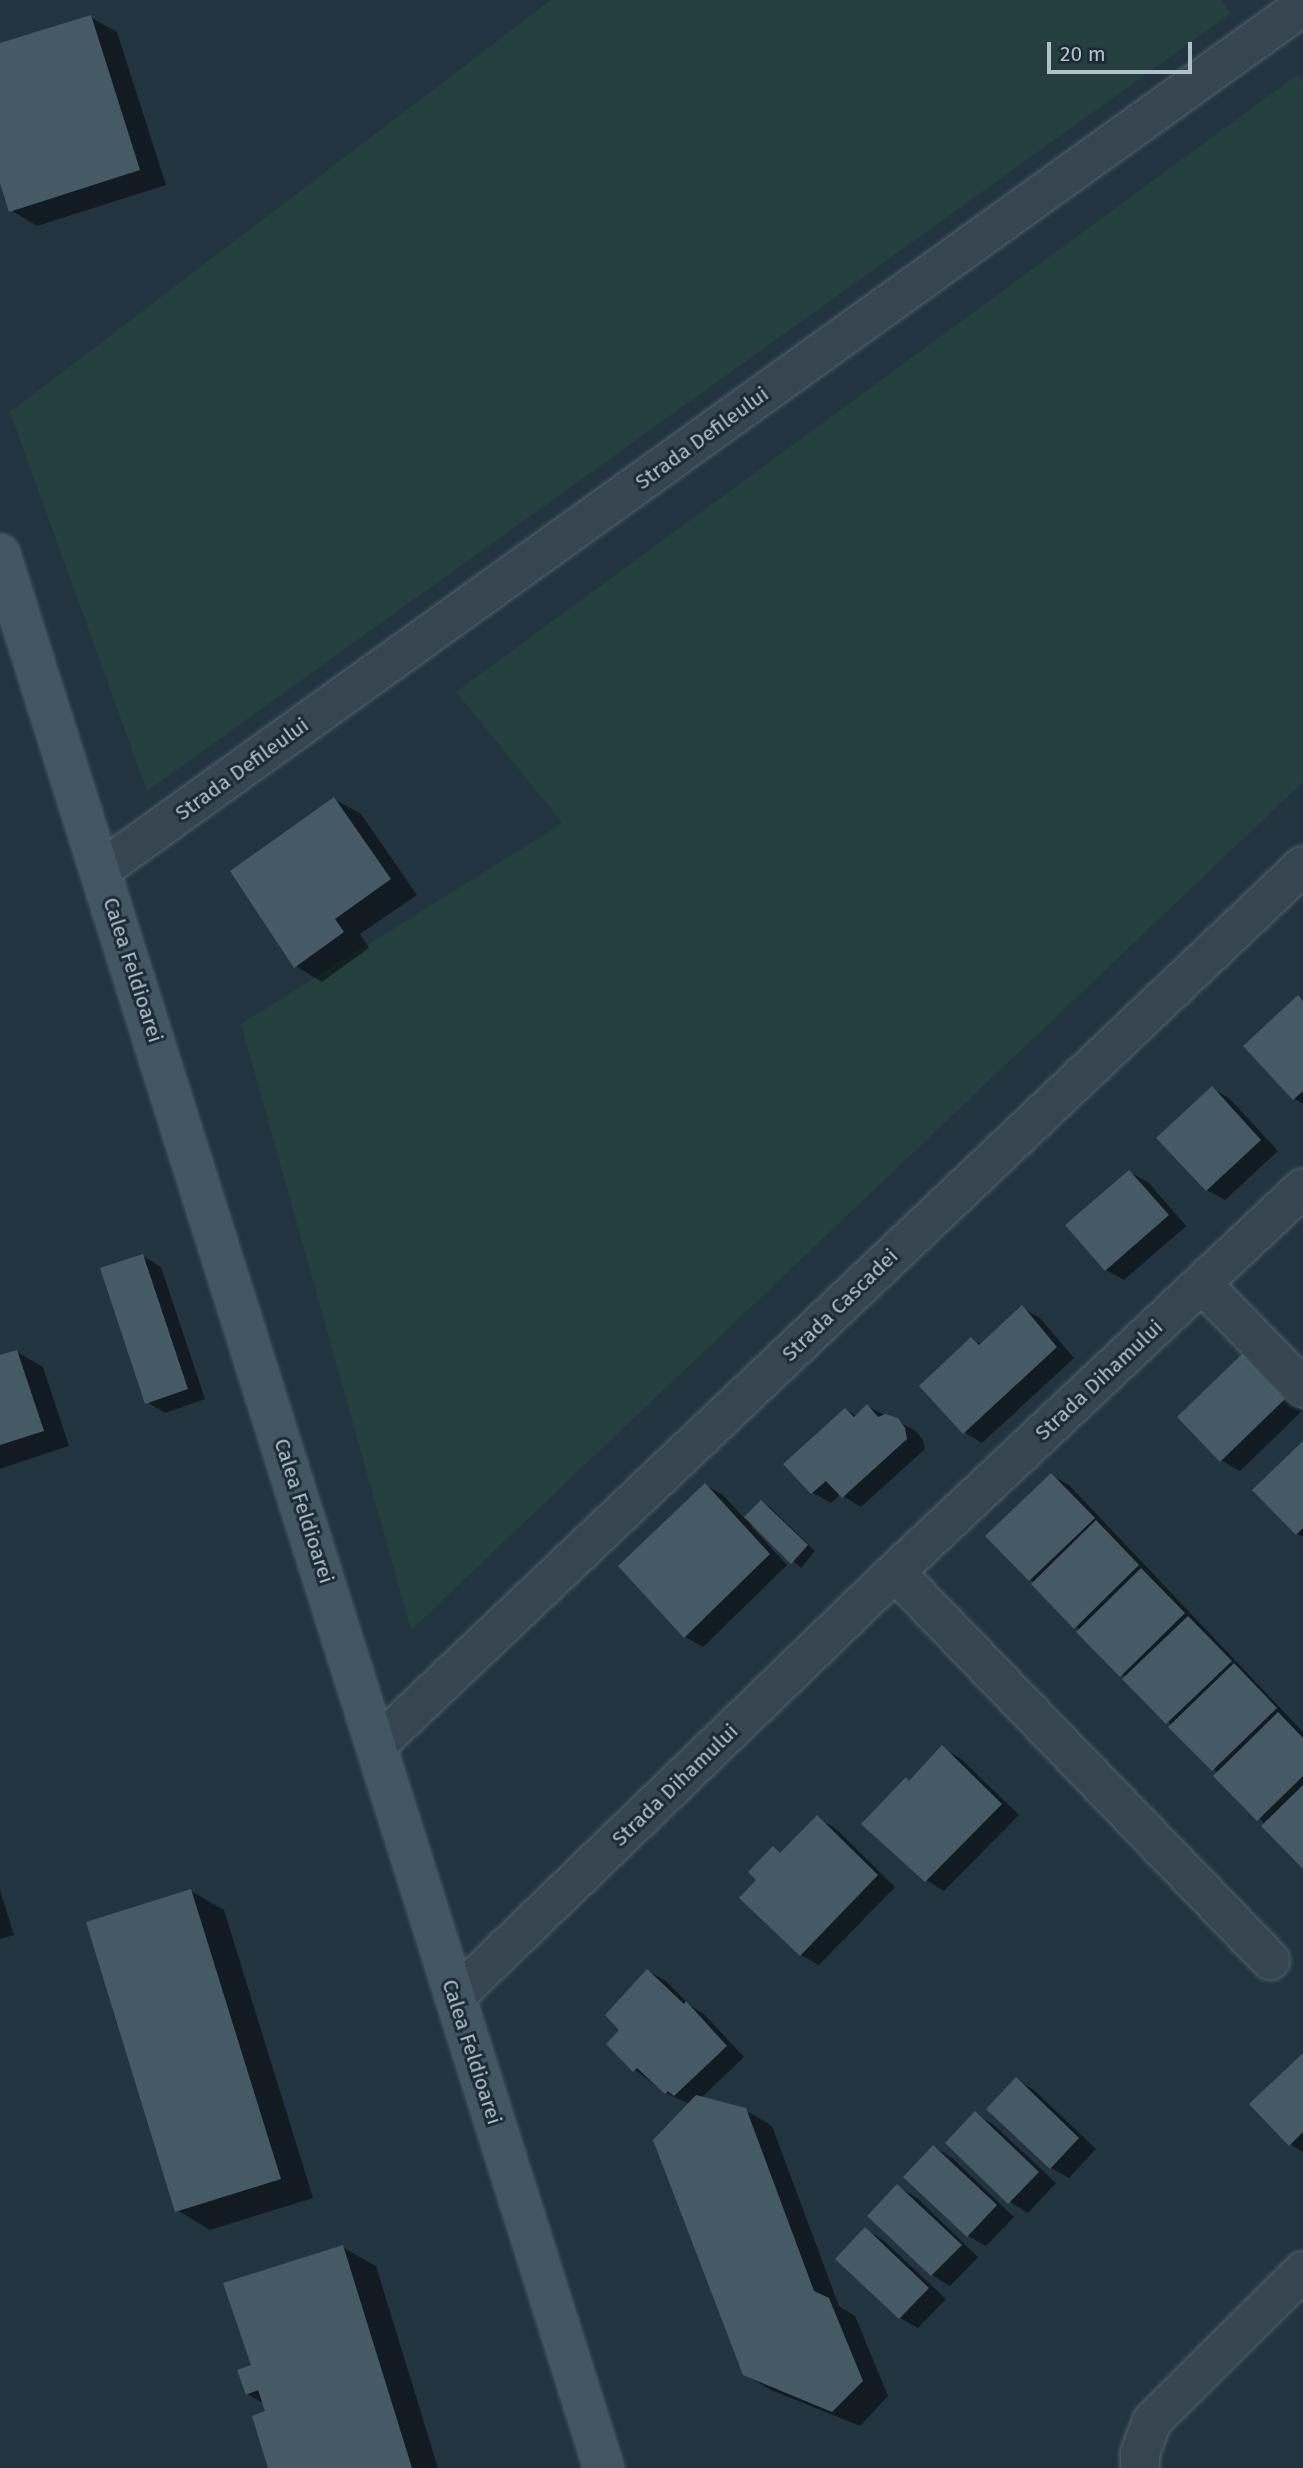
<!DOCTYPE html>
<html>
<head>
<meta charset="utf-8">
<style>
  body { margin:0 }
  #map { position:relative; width:1303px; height:2468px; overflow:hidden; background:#22343f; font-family:"Fira Sans",sans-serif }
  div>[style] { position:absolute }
  .green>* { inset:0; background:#24403e }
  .shadow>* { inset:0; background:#0007 }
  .building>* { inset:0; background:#465a65 }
  .roads { filter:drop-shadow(0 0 2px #54636d) drop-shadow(0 0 2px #54636d) }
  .street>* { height:38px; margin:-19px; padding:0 19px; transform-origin:19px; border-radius:19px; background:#36454f }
  .secondary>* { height:38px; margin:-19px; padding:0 19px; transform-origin:19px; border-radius:19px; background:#445562 }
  span { translate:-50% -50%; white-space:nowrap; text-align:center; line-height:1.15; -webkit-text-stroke:6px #1b2a34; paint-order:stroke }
  .street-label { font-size:21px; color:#b2c0ca }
  .scale { position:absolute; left:1047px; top:42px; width:145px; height:32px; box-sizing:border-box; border:4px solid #b2c0ca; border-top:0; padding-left:9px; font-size:21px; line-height:24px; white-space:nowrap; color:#b2c0ca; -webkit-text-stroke:5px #1b2a34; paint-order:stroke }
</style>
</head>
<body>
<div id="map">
  <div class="green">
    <div style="clip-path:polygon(551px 0,1222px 0,1230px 14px,147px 791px,10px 412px)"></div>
    <div style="clip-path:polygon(1297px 75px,1303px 82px,1303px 782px,411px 1630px,241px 1024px,563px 823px,456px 692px)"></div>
  </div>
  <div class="shadow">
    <div style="clip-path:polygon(90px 17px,117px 32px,166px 185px,37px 226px,11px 210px,0 177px,0 45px)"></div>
    <div style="clip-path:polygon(334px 799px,361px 814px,417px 895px,360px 934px,369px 948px,322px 982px,296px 966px)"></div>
    <div style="clip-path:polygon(1298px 997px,1303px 1000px,1303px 1104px,1295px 1099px,1245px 1046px)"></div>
    <div style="clip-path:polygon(1212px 1088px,1230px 1099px,1278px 1151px,1225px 1200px,1207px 1190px)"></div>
    <div style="clip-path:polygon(1129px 1172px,1148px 1182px,1186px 1226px,1124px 1280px,1106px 1270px)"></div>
    <div style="clip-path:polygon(143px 1256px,161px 1267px,205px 1399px,165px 1413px,147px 1402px)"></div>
    <div style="clip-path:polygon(1022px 1308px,1040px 1318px,1074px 1358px,982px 1443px,964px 1432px,972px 1339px,982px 1345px)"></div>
    <div style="clip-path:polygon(17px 1352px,43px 1367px,69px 1446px,0 1469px,0 1357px)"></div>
    <div style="clip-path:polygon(1242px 1356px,1260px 1367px,1302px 1411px,1240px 1471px,1222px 1461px,1179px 1418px)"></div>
    <div style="clip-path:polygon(867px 1406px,916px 1431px,923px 1440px,925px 1449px,861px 1507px,840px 1494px,831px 1503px,813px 1493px,786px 1464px,846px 1410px,857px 1416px)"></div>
    <div style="clip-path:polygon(1303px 1443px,1303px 1537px,1297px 1534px)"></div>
    <div style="clip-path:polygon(1051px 1475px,1069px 1485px,1303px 1732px,1303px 1866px,1218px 1773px,1030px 1579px)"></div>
    <div style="clip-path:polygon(705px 1485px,723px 1495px,745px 1519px,762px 1502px,770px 1507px,815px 1551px,801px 1568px,753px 1524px,751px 1526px,787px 1565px,703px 1647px,685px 1637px)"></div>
    <div style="clip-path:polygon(942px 1748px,960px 1758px,1019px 1815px,944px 1891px,926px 1880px)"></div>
    <div style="clip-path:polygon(817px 1818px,835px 1828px,895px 1887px,819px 1965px,801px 1955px,759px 1880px,774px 1849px,782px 1854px)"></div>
    <div style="clip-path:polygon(0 1890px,14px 1935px,0 1939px)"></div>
    <div style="clip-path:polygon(191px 1891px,224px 1910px,313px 2198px,210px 2230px,177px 2210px)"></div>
    <div style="clip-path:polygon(648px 1971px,666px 1981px,691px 2006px,704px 2014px,744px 2057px,701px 2098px,745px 2110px,772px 2126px,839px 2306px,855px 2316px,888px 2396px,860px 2426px,771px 2390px,744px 2374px,690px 2104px,666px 2093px,635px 2070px,622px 2030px)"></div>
    <div style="clip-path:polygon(1303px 2055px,1303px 2152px,1290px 2144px)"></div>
    <div style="clip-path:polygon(1016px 2079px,1034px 2090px,1096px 2149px,1069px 2178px,1051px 2168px)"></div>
    <div style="clip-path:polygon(975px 2114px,993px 2124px,1056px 2183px,1028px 2213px,1010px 2202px)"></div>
    <div style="clip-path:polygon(934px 2147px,952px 2158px,1014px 2217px,986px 2246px,968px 2236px)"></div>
    <div style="clip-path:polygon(897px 2187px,916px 2197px,978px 2257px,950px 2286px,932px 2275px)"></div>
    <div style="clip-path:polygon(865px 2229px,883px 2240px,946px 2299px,918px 2328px,900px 2318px)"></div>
    <div style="clip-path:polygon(342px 2247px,376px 2266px,438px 2468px,270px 2468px,267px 2412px,263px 2403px,247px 2394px,254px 2366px)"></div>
  </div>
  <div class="building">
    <div style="clip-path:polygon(91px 15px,140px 170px,9px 212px,0 183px,0 43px)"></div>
    <div style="clip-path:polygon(334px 797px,391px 879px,335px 919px,344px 932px,294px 968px,230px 871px)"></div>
    <div style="clip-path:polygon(1298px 995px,1303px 1001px,1303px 1091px,1293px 1100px,1243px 1046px)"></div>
    <div style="clip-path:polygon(1212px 1086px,1261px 1140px,1206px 1191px,1156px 1138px)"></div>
    <div style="clip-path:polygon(1129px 1170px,1169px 1215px,1105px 1271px,1065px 1225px)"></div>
    <div style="clip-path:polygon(143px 1254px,188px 1389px,145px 1404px,100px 1268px)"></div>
    <div style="clip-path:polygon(1022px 1305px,1057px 1347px,963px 1434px,919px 1386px,971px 1337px,979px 1345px)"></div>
    <div style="clip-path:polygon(17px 1350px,44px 1431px,0 1445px,0 1355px)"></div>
    <div style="clip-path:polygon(1242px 1354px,1285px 1399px,1220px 1462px,1177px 1417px)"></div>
    <div style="clip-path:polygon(867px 1404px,878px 1417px,885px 1414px,898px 1418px,905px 1428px,907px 1439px,842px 1498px,826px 1481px,811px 1494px,783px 1464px,845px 1408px,854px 1417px)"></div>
    <div style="clip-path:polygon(1303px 1441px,1303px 1528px,1296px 1535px,1252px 1490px)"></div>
    <div style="clip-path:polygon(1051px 1473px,1095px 1518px,1029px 1581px,985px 1536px)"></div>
    <div style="clip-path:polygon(705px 1483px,770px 1554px,684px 1638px,618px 1566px)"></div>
    <div style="clip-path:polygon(761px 1500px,808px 1545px,791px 1564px,744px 1517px)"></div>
    <div style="clip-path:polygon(1096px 1520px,1139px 1565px,1074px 1629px,1031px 1584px)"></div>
    <div style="clip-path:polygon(1141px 1568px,1185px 1613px,1120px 1677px,1076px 1632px)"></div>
    <div style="clip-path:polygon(1188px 1616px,1232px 1661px,1166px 1724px,1122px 1679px)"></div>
    <div style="clip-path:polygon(1234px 1663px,1277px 1708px,1212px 1771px,1168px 1727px)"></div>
    <div style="clip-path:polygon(1278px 1712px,1303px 1738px,1303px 1776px,1257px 1821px,1213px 1776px)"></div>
    <div style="clip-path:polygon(942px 1745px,1002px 1804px,925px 1882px,861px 1824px,906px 1777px,909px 1781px)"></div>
    <div style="clip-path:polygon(1303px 1785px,1303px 1869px,1261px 1826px)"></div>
    <div style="clip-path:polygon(817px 1815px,878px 1875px,800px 1956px,739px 1898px,756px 1880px,748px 1872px,773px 1846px,780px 1853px)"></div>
    <div style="clip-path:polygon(191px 1889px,281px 2179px,175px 2212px,86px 1922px)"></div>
    <div style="clip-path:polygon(647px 1969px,684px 2004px,686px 2001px,727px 2046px,674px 2096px,668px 2091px,665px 2094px,637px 2068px,633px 2072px,606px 2044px,619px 2030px,605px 2015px)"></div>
    <div style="clip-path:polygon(1303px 2053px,1303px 2132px,1289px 2146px,1249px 2104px)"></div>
    <div style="clip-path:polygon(1016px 2077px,1079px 2138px,1050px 2169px,986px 2109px)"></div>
    <div style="clip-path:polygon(696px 2095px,746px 2108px,814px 2291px,829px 2298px,863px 2381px,832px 2412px,743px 2375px,653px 2140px)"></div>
    <div style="clip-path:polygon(975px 2111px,1039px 2172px,1008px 2204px,945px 2143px)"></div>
    <div style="clip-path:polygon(933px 2145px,997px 2205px,967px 2237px,903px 2177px)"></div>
    <div style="clip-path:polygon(897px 2184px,962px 2245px,931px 2276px,867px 2216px)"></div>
    <div style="clip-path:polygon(865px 2227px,929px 2288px,899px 2319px,835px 2259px)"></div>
    <div style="clip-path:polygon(343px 2245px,412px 2468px,268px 2468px,252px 2416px,265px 2411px,258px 2390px,246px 2395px,237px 2370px,251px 2365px,223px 2283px)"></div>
  </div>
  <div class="roads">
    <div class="street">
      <div style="left:101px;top:870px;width:1480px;rotate:-35.71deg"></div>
      <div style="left:1202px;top:1284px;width:145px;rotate:45.8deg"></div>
      <div style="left:895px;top:1572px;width:540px;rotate:45.98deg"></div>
      <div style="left:378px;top:1744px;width:1275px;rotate:-43.51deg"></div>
      <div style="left:455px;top:1997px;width:612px;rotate:-44.01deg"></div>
      <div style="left:895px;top:1572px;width:560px;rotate:-43.26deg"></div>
      <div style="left:1140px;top:2468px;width:15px;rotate:-90deg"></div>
      <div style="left:1140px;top:2453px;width:34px;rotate:-69deg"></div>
      <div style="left:1152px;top:2421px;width:213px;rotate:-44.8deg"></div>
    </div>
    <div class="secondary">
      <div style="left:0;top:554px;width:2007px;rotate:72.49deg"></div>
    </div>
  </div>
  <div class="street-label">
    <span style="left:702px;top:438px;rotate:-36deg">Strada Defileului</span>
    <span style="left:242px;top:769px;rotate:-36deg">Strada Defileului</span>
    <span style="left:133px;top:970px;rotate:72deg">Calea Feldioarei</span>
    <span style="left:840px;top:1305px;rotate:-44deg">Strada Cascadei</span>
    <span style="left:1099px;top:1380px;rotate:-43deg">Strada Dihamului</span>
    <span style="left:304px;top:1511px;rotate:72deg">Calea Feldioarei</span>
    <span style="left:675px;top:1785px;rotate:-44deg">Strada Dihamului</span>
    <span style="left:472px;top:2052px;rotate:72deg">Calea Feldioarei</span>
  </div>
  <div class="scale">20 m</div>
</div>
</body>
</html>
